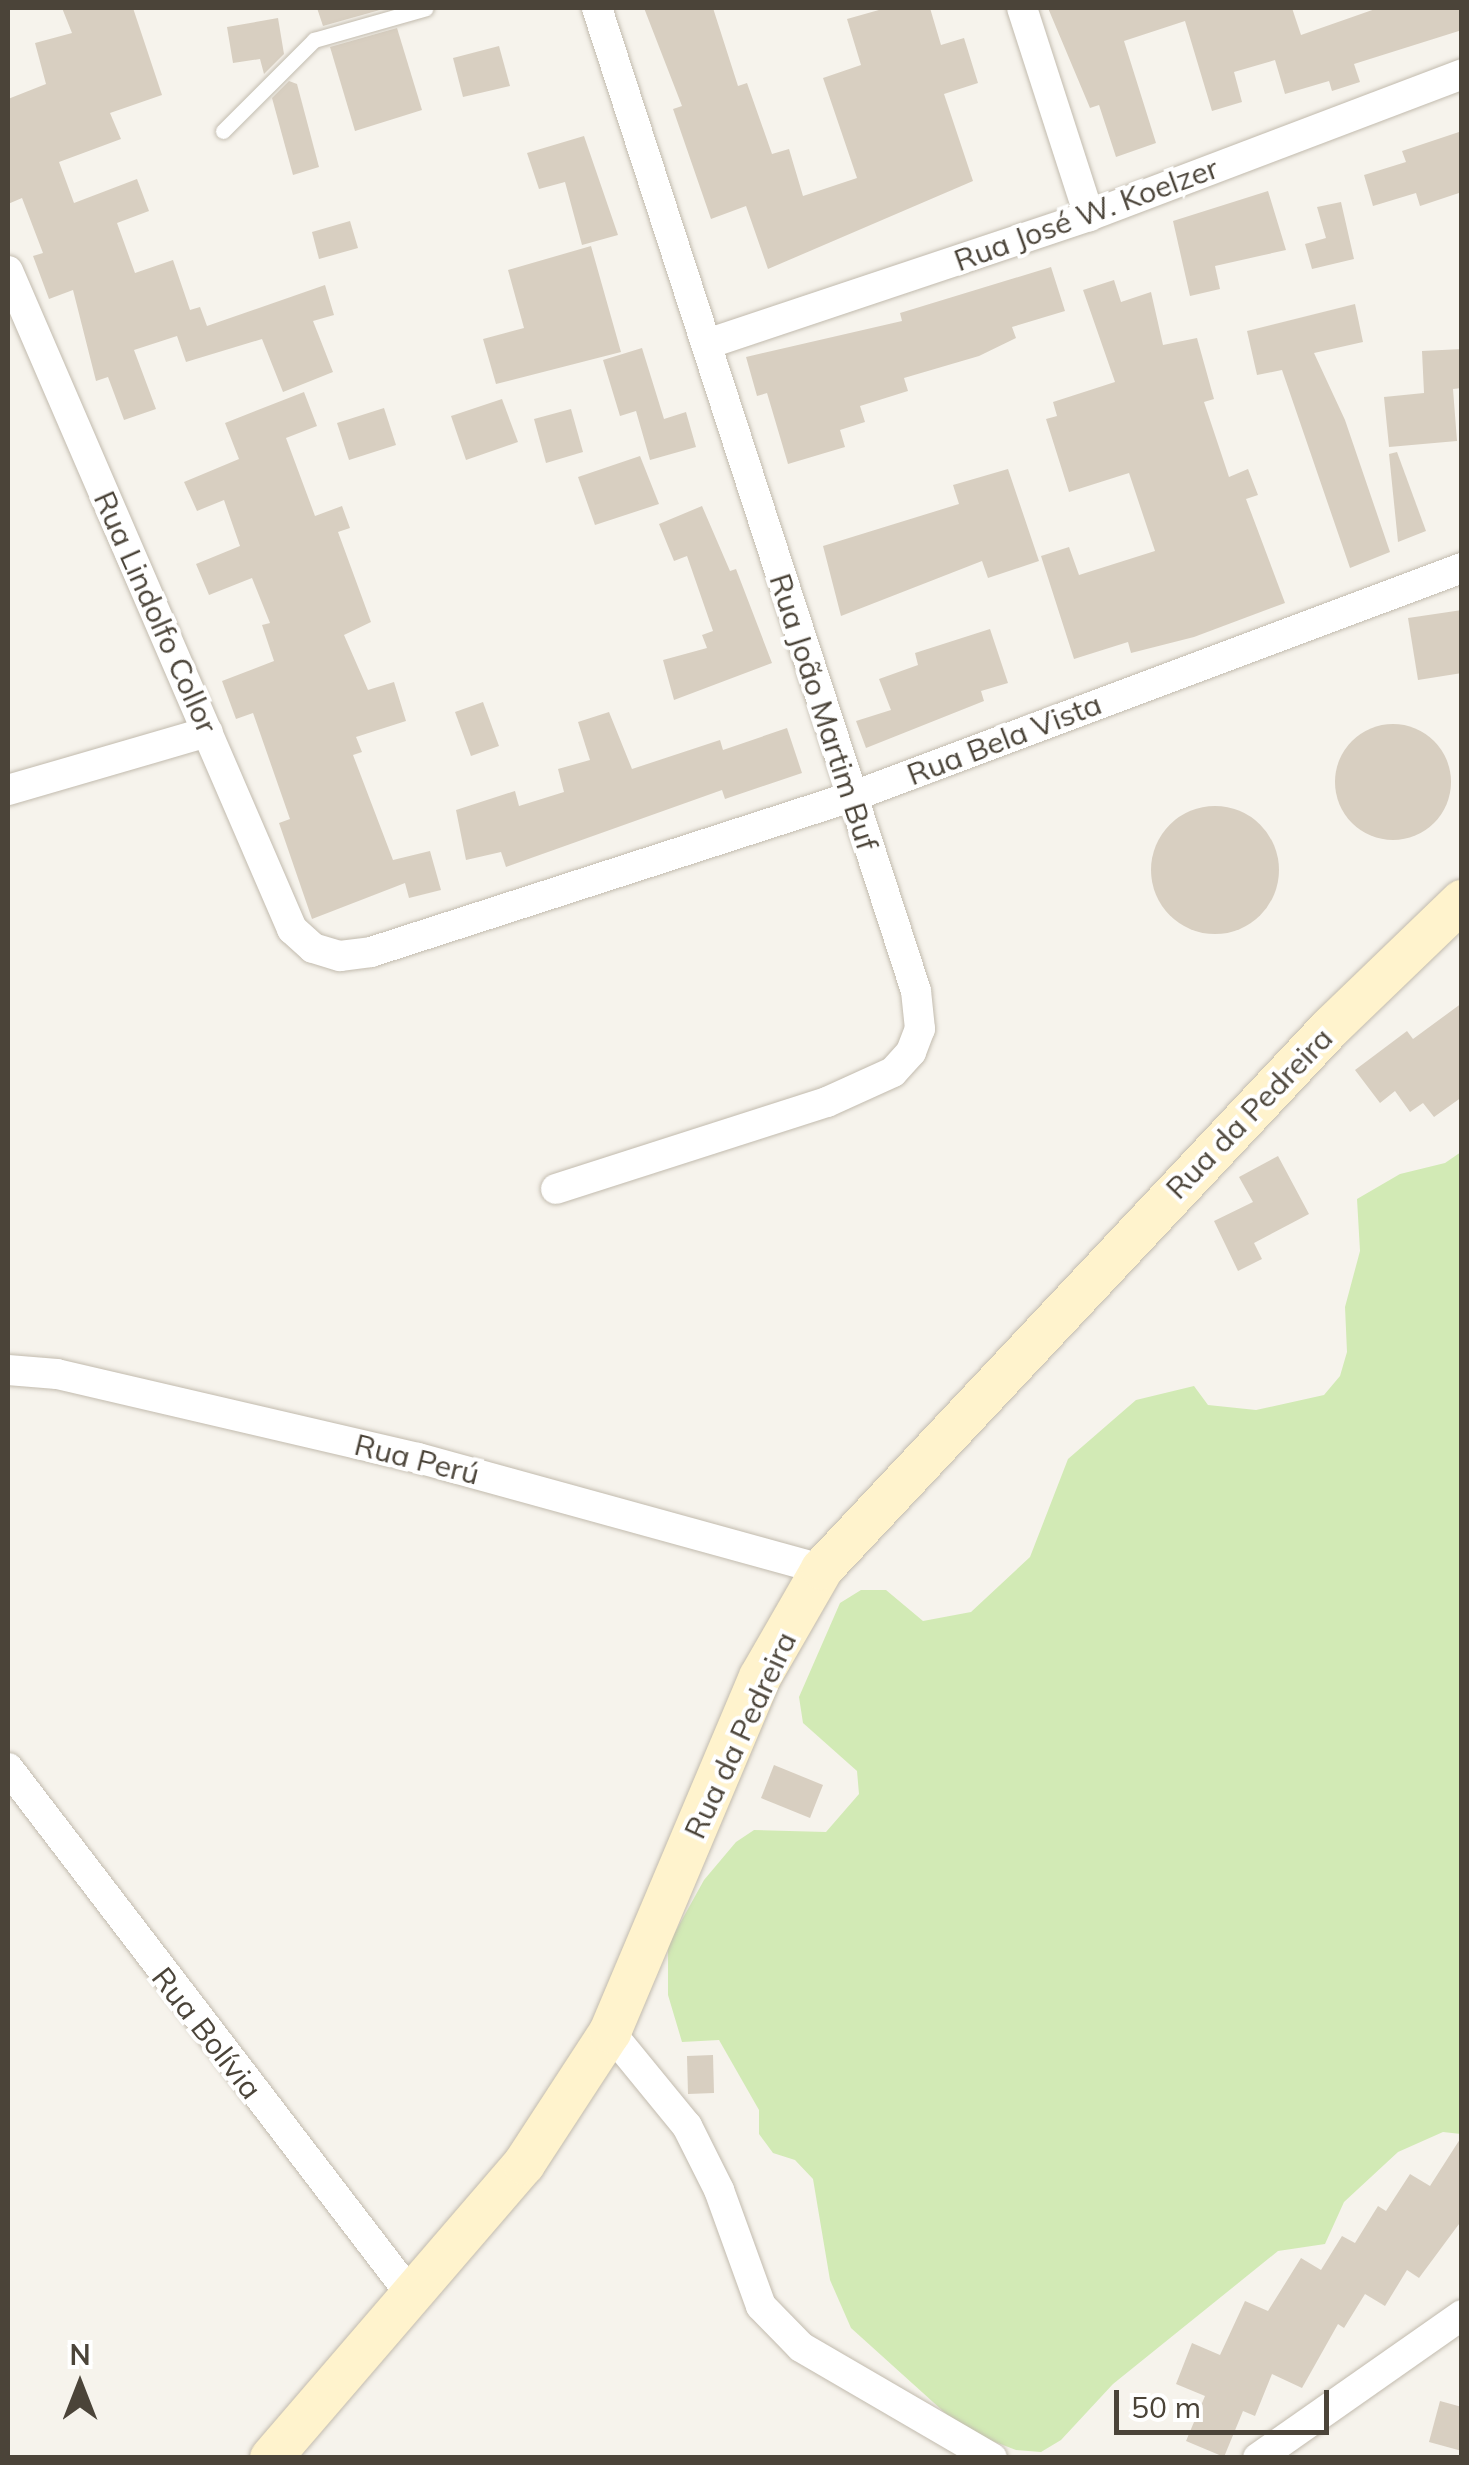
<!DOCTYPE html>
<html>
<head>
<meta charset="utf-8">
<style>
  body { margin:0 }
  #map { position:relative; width:1469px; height:2465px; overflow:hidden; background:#f6f3ec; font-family:Mulish,sans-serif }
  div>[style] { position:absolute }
  .green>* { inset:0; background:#d2eab5 }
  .building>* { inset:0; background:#d8cfc1 }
  .round { border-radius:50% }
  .roads { filter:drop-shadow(0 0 2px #c2bbae) drop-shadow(0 0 2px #c2bbae) }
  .lane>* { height:15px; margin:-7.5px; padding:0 7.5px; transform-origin:7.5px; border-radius:7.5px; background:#fff }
  .street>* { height:30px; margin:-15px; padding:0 15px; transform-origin:15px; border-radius:15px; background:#fff }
  .secondary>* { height:42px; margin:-21px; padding:0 21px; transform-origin:21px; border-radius:21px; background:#fff3cd }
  span { translate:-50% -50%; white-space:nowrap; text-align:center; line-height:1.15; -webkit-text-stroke:8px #fff; paint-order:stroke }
  .street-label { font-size:30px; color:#4b4439 }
  .frame { position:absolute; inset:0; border:10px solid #4b4439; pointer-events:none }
  .north { position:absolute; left:30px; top:2335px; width:100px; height:100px; -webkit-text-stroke:8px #fff; paint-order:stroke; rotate:0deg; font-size:28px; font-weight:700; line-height:40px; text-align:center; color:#4b4439 }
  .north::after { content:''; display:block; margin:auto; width:35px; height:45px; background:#4b4439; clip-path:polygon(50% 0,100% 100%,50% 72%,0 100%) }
  .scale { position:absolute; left:1114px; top:2390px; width:215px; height:45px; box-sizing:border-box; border:5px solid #4b4439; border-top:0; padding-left:12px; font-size:30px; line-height:35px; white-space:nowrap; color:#4b4439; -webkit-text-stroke:8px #fff; paint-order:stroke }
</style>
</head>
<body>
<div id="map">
  <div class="green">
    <div style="clip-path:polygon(1461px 1152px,1461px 2134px,1443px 2132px,1398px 2152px,1344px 2202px,1325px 2244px,1278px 2251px,1113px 2384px,1061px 2440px,1041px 2452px,1016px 2450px,964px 2430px,851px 2328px,830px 2280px,813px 2179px,795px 2160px,773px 2153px,759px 2134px,759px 2110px,719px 2040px,682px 2042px,668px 1995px,668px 1945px,704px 1880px,736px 1842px,754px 1830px,826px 1832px,859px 1794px,857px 1771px,803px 1723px,799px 1697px,840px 1603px,861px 1590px,886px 1590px,923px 1621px,971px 1612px,1030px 1557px,1068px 1459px,1136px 1400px,1194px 1386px,1208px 1405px,1256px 1410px,1324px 1395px,1340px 1376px,1347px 1352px,1345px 1307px,1360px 1251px,1357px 1199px,1400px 1174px,1445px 1163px)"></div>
  </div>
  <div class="building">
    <div style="clip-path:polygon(62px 8px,133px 8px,162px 95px,110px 113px,121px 139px,59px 162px,74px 203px,137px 179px,149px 211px,117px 223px,135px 273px,173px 260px,190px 310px,200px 307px,207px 326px,325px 285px,334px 315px,313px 321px,333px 372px,283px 392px,262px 339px,186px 362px,177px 336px,134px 350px,156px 409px,124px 420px,108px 377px,96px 381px,73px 290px,49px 299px,33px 256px,43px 253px,22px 198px,8px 204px,8px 99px,46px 84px,35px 43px,72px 33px)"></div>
    <div style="clip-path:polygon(317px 8px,387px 8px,323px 26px)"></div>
    <div style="clip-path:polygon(644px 8px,713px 8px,738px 86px,747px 83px,772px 154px,789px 149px,803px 196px,857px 178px,823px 78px,861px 65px,847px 19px,886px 8px,930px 8px,941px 45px,964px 38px,978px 83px,944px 94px,973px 181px,768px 269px,746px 206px,711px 219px,673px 109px,682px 106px)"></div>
    <div style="clip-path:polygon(1048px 8px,1292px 8px,1301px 35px,1378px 8px,1462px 8px,1462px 30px,1354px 64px,1360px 82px,1332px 91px,1329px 81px,1285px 94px,1275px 60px,1234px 72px,1242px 102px,1212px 111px,1185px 21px,1124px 41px,1156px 143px,1116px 157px,1099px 105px,1090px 108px)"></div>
    <div style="clip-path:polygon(278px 18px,284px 54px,264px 74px,260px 59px,233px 63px,227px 27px)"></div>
    <div style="clip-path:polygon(397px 28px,422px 110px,355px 131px,330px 47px)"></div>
    <div style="clip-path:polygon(499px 46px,510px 86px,463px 97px,453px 58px)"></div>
    <div style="clip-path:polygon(289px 81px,297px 84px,319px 167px,293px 175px,272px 98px)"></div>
    <div style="clip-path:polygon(1462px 131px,1462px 192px,1420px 206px,1416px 193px,1373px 206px,1364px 175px,1406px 162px,1402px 151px)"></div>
    <div style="clip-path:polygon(584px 136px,618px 235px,582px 245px,565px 182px,539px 189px,527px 153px)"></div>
    <div style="clip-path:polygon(1268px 191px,1286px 250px,1215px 266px,1220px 289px,1190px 296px,1173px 221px)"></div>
    <div style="clip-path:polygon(1341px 202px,1354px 259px,1312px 269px,1305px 244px,1326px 238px,1317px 207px)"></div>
    <div style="clip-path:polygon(350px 221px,358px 248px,319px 259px,312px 232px)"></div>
    <div style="clip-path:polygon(591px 246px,621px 352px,496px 384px,483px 339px,524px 328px,508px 270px)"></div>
    <div style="clip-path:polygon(1051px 267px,1065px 311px,1012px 327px,1016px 338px,979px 356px,904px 378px,908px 391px,860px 406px,865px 422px,840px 430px,845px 447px,788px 464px,767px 393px,757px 396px,746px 357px,902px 321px,900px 313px)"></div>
    <div style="clip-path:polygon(1114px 280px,1121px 302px,1151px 292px,1163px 345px,1197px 338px,1214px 399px,1204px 402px,1229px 477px,1248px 469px,1258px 495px,1246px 499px,1285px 603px,1194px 637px,1131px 653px,1128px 642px,1074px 659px,1041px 556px,1069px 547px,1079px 575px,1155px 551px,1129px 473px,1069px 492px,1046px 419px,1057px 416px,1053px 402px,1115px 382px,1083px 290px)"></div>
    <div style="clip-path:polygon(1355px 304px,1363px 342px,1314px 353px,1345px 420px,1390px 552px,1350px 568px,1282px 370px,1257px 375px,1247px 331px)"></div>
    <div style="clip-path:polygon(642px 348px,664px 419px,686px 412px,696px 447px,650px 460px,636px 411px,620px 416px,603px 360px)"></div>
    <div style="clip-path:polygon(1462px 349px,1462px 388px,1453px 389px,1457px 441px,1389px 447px,1384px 397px,1424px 393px,1422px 351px)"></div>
    <div style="clip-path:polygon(304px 392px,317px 426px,286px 438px,315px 516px,342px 506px,350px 528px,338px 532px,371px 622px,344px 635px,368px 690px,394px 682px,406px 721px,356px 737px,362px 752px,353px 755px,393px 860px,430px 851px,441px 890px,409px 898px,405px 883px,312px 919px,279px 823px,290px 819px,253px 713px,236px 719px,222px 681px,274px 661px,262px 625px,270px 623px,252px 578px,209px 595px,196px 564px,240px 546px,224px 500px,197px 511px,184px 482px,239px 459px,225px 423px)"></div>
    <div style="clip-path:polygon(502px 399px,518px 442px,466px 460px,451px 416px)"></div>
    <div style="clip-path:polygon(384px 408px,396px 445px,349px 460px,337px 423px)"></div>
    <div style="clip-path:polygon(571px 409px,583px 452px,546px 463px,534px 419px)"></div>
    <div style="clip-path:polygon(1397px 452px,1426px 531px,1398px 542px,1389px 454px)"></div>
    <div style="clip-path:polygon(640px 456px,659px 504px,595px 525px,578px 477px)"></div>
    <div style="clip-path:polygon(1008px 469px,1039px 561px,988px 578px,982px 561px,841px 616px,823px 546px,959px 504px,953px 485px)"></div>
    <div style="clip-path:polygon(702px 506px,730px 571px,736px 569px,772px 663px,674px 700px,663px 660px,707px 648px,702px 635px,713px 631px,687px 556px,674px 561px,659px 524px)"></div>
    <div style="clip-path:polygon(1462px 610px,1462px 673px,1418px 680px,1408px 618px)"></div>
    <div style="clip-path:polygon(990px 629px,1008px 683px,981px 691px,984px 701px,866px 748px,856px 721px,891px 710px,879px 679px,918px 665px,915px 653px)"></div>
    <div style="clip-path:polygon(483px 702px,499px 746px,471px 756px,455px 712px)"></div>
    <div style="clip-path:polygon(609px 712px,632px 769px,720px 740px,723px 750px,787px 728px,802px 773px,725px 799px,722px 790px,506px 867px,501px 852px,466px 860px,456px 810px,515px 791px,519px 806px,564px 792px,558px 769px,590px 760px,578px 722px)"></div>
    <div class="round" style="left:1335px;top:724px;width:116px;height:116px"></div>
    <div class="round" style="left:1151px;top:806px;width:128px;height:128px"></div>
    <div style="clip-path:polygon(1462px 1003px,1462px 1097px,1434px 1117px,1423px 1103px,1410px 1112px,1395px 1091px,1380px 1103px,1355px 1070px,1407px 1031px,1413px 1039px)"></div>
    <div style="clip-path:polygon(1278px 1156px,1309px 1214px,1254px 1243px,1262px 1259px,1238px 1271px,1214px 1221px,1253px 1202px,1239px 1177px)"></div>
    <div style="clip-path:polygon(774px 1765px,823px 1785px,810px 1818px,761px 1798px)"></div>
    <div style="clip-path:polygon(713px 2055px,714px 2093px,688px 2094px,687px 2056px)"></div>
    <div style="clip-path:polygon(1462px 2136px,1462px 2220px,1419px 2278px,1407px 2270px,1385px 2306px,1365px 2294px,1344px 2328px,1338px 2324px,1302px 2388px,1272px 2374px,1255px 2416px,1243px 2411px,1224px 2457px,1186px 2441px,1205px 2396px,1176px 2384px,1192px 2343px,1220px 2355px,1245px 2301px,1268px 2311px,1301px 2258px,1321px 2270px,1342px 2236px,1355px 2243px,1378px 2206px,1386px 2211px,1410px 2174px,1430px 2186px)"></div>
    <div style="clip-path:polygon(1440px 2401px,1462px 2407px,1462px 2451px,1429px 2442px)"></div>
  </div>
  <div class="roads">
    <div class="lane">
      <div style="left:223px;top:131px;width:129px;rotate:-45deg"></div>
      <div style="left:314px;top:40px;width:116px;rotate:-15.9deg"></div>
    </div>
    <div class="street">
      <div style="left:1022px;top:8px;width:219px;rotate:72.1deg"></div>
      <div style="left:8px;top:271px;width:717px;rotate:66.65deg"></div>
      <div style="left:292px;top:929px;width:28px;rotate:42deg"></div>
      <div style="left:313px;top:948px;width:28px;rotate:17deg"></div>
      <div style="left:340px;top:956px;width:31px;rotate:-7deg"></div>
      <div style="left:371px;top:952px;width:504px;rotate:-17.9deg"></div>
      <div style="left:851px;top:797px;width:653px;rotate:-20.55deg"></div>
      <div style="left:707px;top:344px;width:403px;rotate:-18.5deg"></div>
      <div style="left:1089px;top:216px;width:399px;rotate:-20.8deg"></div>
      <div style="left:8px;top:790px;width:208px;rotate:-16.2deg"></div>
      <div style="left:556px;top:1189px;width:285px;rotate:-17.8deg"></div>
      <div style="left:827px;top:1102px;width:72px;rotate:-24.4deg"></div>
      <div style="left:893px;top:1072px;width:27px;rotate:-48deg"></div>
      <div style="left:911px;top:1052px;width:25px;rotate:-69deg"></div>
      <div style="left:920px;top:1029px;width:38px;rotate:-96deg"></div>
      <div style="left:916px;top:991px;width:1033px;rotate:-107.98deg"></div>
      <div style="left:8px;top:1370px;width:49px;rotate:4.7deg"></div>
      <div style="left:57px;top:1374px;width:371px;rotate:13.1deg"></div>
      <div style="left:418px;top:1458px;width:419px;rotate:15.4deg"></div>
      <div style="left:8px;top:1768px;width:665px;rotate:52.58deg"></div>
      <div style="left:610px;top:2032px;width:122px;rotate:50.7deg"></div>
      <div style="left:687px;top:2126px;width:72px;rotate:63.4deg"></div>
      <div style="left:719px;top:2190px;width:123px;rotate:70.1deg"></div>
      <div style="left:761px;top:2306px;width:57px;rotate:45.7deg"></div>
      <div style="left:801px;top:2347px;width:221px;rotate:30.2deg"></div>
      <div style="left:1258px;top:2458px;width:249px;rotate:-35deg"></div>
    </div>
    <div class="secondary">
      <div style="left:271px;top:2458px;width:388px;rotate:-49.3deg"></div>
      <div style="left:524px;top:2164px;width:158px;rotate:-56.9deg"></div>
      <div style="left:610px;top:2032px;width:385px;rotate:-67.1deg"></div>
      <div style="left:760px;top:1677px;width:125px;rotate:-60.1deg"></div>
      <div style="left:822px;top:1569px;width:744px;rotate:-46.8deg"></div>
      <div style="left:1331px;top:1027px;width:182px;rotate:-43.9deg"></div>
    </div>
  </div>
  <div class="street-label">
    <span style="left:1086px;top:214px;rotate:-20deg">Rua José W. Koelzer</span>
    <span style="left:156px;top:612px;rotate:66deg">Rua Lindolfo Collor</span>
    <span style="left:824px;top:712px;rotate:72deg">Rua João Martim Buf</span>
    <span style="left:1004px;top:739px;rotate:-21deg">Rua Bela Vista</span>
    <span style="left:1249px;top:1113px;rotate:-46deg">Rua da Pedreira</span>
    <span style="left:417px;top:1459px;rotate:14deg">Rua Perú</span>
    <span style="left:740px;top:1735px;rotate:-65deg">Rua da Pedreira</span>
    <span style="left:207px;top:2033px;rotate:52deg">Rua Bolívia</span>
  </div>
  <div class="frame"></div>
  <div class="north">N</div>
  <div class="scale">50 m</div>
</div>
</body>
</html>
